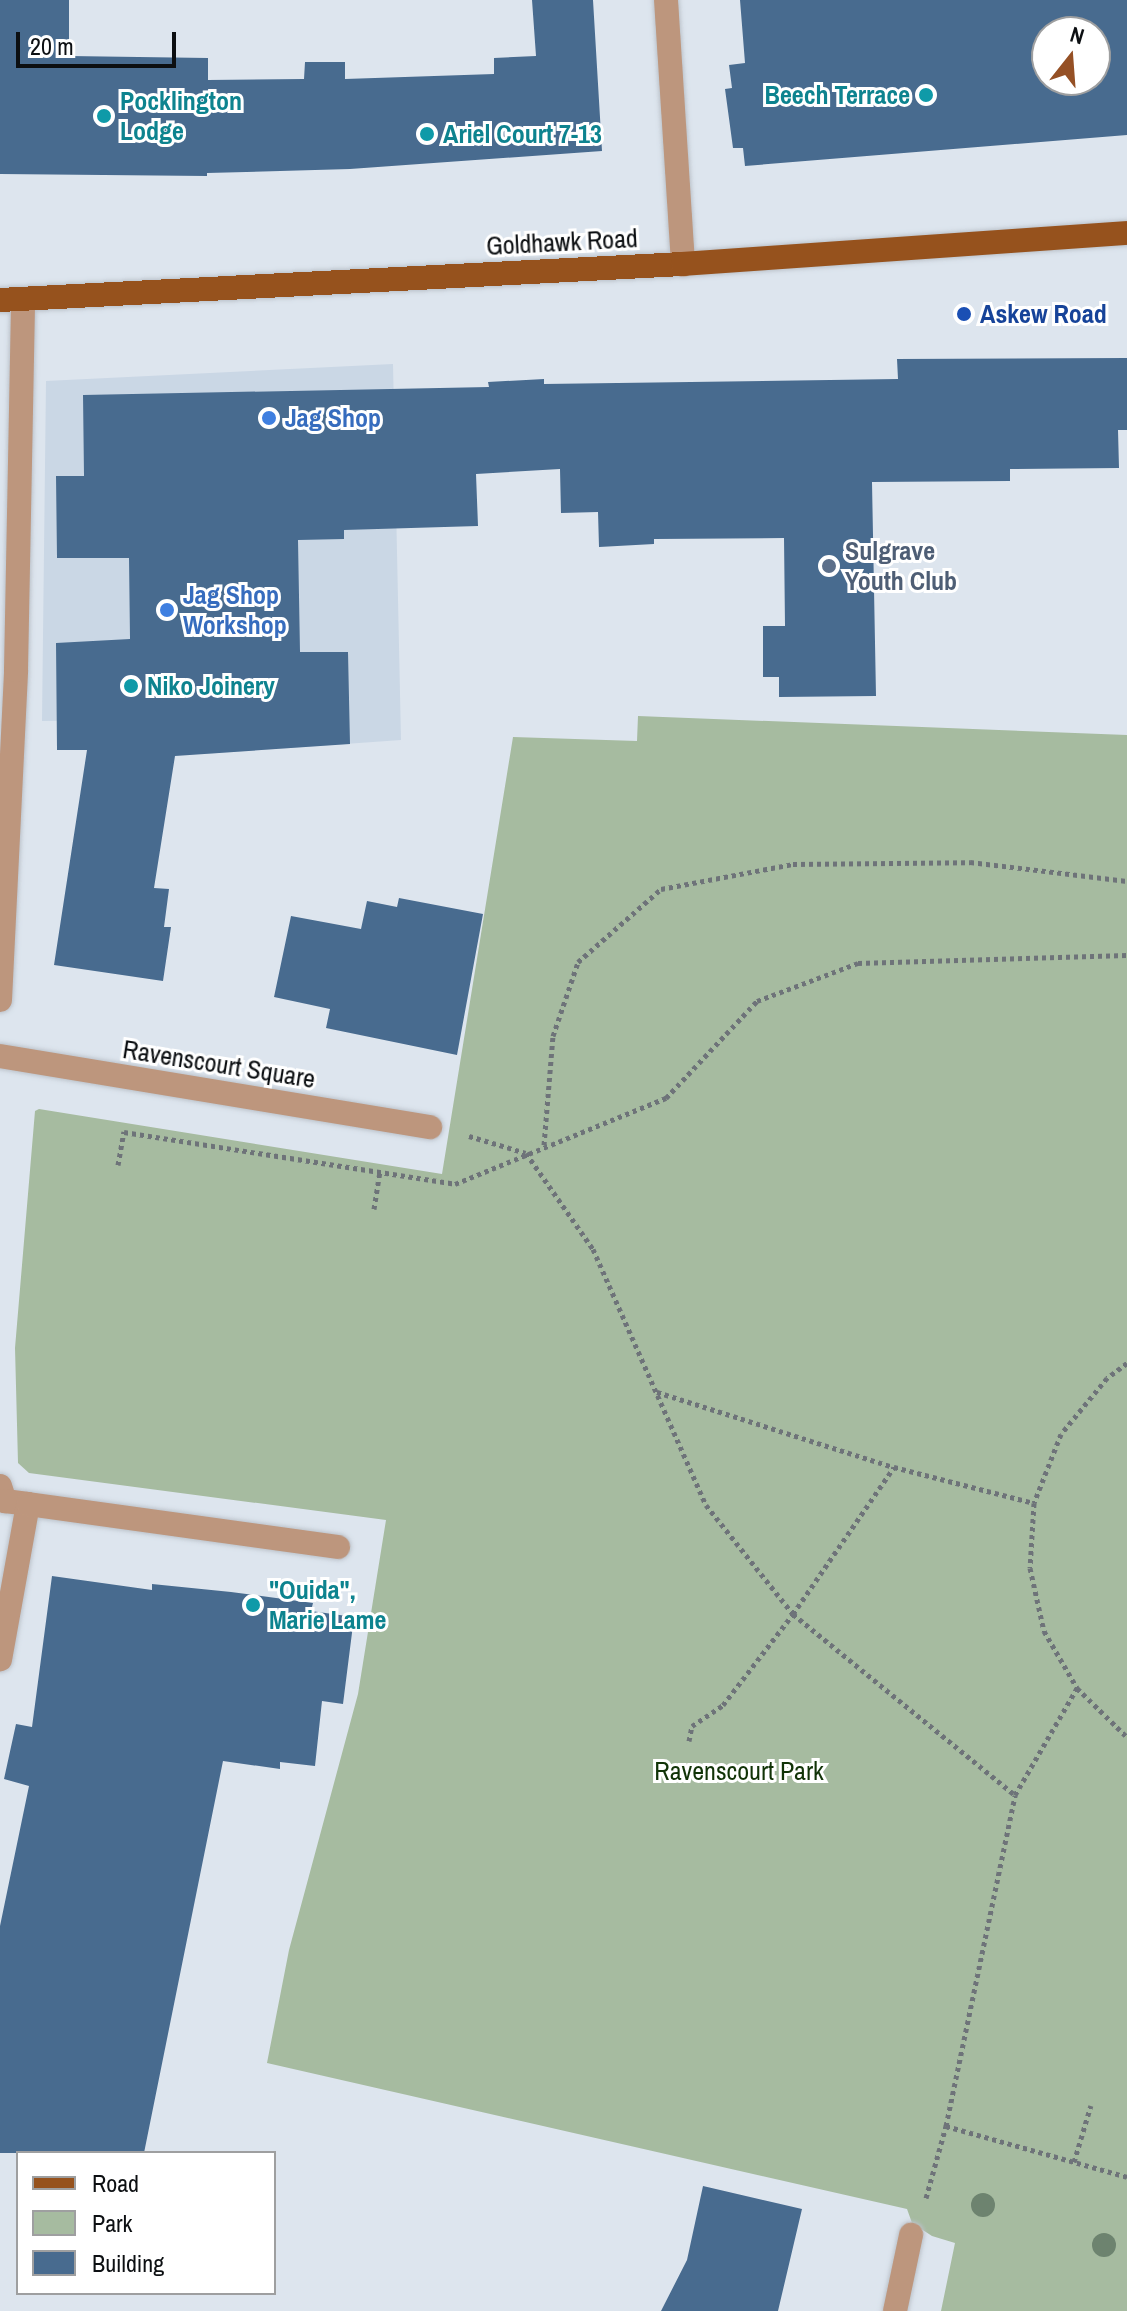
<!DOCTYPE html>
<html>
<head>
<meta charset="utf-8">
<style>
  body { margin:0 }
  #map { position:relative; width:1127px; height:2311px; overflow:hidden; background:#dde5ee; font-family:"Archivo Narrow",sans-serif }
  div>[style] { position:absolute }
  .built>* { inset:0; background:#cad7e5 }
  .green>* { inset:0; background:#a6bba0 }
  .building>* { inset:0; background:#486b8f }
  .path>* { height:5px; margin-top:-2.5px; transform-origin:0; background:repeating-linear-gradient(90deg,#6e7379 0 4px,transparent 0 8px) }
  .roads { filter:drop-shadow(0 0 2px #bcc3cb) drop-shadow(0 0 2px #bcc3cb) }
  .street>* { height:24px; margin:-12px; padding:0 12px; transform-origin:12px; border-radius:12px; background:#bd967d }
  .primary>* { height:24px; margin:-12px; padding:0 12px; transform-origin:12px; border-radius:12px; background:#96521d }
  .trees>* { width:24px; height:24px; margin:-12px; border-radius:50%; background:#6d836f }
  .dots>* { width:22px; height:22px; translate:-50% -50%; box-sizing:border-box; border:4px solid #fff; border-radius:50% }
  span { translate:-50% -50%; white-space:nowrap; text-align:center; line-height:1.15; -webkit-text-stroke:6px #fff; paint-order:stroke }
  .culture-label { font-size:26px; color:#0d838f; font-weight:700 }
  .right { translate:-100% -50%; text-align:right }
  .left { translate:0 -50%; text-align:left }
  .street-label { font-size:26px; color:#0c0f12 }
  .transit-label { font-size:26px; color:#164399; font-weight:700 }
  .shop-label { font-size:26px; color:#366cbe; font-weight:700 }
  .service-label { font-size:26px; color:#4e5e75; font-weight:700 }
  .park-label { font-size:26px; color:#113307 }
  .legend { position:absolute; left:16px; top:2151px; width:260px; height:144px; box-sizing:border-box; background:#fff; border:2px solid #9e9fa0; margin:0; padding:10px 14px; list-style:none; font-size:24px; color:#0c0f12 }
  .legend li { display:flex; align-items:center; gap:16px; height:40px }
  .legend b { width:40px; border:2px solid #9e9fa0 }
  .north { position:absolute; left:1031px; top:16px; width:80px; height:80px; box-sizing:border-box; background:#fff; border:2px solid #9e9fa0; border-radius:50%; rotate:17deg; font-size:22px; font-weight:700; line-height:32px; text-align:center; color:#0c0f12 }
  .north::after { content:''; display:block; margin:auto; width:28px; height:36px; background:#955025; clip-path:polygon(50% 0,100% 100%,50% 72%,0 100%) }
  .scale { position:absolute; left:16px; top:32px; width:160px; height:36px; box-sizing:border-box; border:4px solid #0c0f12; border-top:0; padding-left:10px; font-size:24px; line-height:28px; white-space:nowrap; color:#0c0f12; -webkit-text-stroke:6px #fff; paint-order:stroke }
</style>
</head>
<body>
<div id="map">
  <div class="built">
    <div style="clip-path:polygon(393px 364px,401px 740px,204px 754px,206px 719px,42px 721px,46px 381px)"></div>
  </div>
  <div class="green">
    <div style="clip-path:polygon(638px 716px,1127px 735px,1127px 2311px,941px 2311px,955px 2243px,932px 2236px,912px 2223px,907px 2209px,267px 2063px,289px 1950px,358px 1694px,386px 1520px,29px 1473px,18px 1463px,15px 1348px,35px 1111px,39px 1109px,442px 1174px,513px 737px,637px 741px)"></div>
  </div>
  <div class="building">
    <div style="clip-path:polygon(0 0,69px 0,69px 56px,208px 58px,208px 80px,304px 79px,305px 62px,345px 62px,345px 79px,494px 74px,494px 58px,536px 56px,532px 0,593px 0,602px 151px,350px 169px,207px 173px,207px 176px,0 174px)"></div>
    <div style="clip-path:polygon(evenodd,740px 0,1127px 0,1127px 135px,745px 166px,743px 148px,733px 148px,725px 89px,732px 88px,729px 65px,745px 63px,740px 0,1047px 32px,1095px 32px,1095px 80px,1047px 80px,1047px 32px)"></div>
    <div style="clip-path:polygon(1127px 358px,1127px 430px,1118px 430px,1119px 468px,1010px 469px,1010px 481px,872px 482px,876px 696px,779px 697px,779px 677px,763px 677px,763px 626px,785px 626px,784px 538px,654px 539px,654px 544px,599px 547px,598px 512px,561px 513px,560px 469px,476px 474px,478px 526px,344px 530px,344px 539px,298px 540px,300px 652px,348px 652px,350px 744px,175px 756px,154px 888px,169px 889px,164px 927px,171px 927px,163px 981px,54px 965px,87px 750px,57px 750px,56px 643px,130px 639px,129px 558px,57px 558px,56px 476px,84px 476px,83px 395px,489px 387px,488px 382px,544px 379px,544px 384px,898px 379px,897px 359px)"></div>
    <div style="clip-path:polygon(399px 898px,483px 914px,457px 1055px,326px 1028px,330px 1009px,274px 997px,291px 916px,361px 929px,367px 901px,397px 907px)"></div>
    <div style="clip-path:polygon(52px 1576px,152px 1590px,152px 1584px,231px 1592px,313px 1603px,311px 1611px,354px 1617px,343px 1704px,322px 1701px,315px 1766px,280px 1762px,280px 1769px,223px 1761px,144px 2153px,0 2153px,0 1926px,29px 1786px,4px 1779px,16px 1724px,32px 1727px)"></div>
    <div style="clip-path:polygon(703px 2186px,802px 2209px,778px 2311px,661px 2311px,687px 2260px)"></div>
  </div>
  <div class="path">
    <div style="left:469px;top:1136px;width:59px;rotate:16.6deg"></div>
    <div style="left:526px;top:1153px;width:117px;rotate:55.1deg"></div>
    <div style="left:593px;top:1249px;width:280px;rotate:66.2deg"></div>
    <div style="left:706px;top:1505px;width:139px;rotate:51.4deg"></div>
    <div style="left:793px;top:1614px;width:286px;rotate:39.2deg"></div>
    <div style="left:544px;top:1145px;width:109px;rotate:-85.3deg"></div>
    <div style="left:553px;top:1036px;width:78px;rotate:-71.3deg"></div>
    <div style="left:578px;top:962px;width:111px;rotate:-41.3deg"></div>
    <div style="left:661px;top:889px;width:134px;rotate:-10.7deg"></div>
    <div style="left:793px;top:864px;width:177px;rotate:-0.6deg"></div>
    <div style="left:970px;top:862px;width:158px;rotate:6.9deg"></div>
    <div style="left:118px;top:1165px;width:34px;rotate:-80deg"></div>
    <div style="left:124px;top:1132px;width:335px;rotate:8.9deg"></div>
    <div style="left:455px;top:1184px;width:228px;rotate:-22.2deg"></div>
    <div style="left:666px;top:1098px;width:133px;rotate:-46.8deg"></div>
    <div style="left:757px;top:1001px;width:108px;rotate:-20.6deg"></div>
    <div style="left:858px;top:963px;width:269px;rotate:-1.7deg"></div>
    <div style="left:374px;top:1209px;width:38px;rotate:-81deg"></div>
    <div style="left:1127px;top:1363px;width:25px;rotate:143deg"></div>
    <div style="left:1107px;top:1378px;width:72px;rotate:129.4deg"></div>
    <div style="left:1061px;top:1434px;width:74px;rotate:111.4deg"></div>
    <div style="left:1034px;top:1503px;width:65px;rotate:93.5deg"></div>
    <div style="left:1030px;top:1568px;width:65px;rotate:77.5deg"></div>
    <div style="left:1044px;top:1631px;width:66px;rotate:59.9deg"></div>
    <div style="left:1077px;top:1688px;width:70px;rotate:44.4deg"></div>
    <div style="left:657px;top:1392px;width:249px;rotate:17.6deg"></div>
    <div style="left:894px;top:1467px;width:145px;rotate:14.4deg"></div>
    <div style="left:689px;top:1741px;width:15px;rotate:-79deg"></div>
    <div style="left:692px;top:1726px;width:37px;rotate:-34deg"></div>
    <div style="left:723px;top:1705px;width:115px;rotate:-52.4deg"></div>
    <div style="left:793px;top:1614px;width:178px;rotate:-55.5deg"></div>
    <div style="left:946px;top:2126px;width:188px;rotate:15.7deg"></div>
    <div style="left:1074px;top:2162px;width:59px;rotate:-73.4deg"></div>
    <div style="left:926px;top:2198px;width:75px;rotate:-74.5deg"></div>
    <div style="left:946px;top:2126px;width:338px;rotate:-78.2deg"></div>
    <div style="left:1015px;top:1795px;width:124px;rotate:-59.9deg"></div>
  </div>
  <div class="roads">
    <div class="street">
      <div style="left:666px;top:0;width:265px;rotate:86.3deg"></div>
      <div style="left:0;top:1000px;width:330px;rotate:-87.2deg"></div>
      <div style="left:16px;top:670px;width:371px;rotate:-88.9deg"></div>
      <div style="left:0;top:1056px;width:436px;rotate:9.4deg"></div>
      <div style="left:0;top:1486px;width:16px;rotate:72deg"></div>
      <div style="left:5px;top:1501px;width:23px;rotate:7deg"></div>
      <div style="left:28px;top:1504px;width:158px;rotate:100.2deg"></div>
      <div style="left:28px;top:1504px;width:313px;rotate:7.9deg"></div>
      <div style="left:895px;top:2311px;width:78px;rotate:-78.1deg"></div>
    </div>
    <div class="primary">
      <div style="left:0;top:300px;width:684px;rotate:-3.02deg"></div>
      <div style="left:683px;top:264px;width:445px;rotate:-4deg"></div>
    </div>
  </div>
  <div class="trees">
    <div style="left:983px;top:2205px"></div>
    <div style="left:1104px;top:2245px"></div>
  </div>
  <div class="dots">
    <div style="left:926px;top:95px;background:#0f9aa8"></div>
    <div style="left:104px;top:116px;background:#0f9aa8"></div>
    <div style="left:427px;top:134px;background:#0f9aa8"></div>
    <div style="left:964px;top:314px;background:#1a4fb4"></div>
    <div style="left:269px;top:418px;background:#3f7fe0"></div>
    <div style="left:829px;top:566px;background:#5c6f8a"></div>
    <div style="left:167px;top:610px;background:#3f7fe0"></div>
    <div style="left:131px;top:686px;background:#0f9aa8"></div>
    <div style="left:253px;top:1605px;background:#0f9aa8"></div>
  </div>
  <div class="culture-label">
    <span class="right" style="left:910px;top:95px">Beech Terrace</span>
    <span class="left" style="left:120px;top:116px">Pocklington<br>Lodge</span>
    <span class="left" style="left:443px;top:134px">Ariel Court 7-13</span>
    <span class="left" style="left:147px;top:686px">Niko Joinery</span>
    <span class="left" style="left:269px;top:1605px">"Ouida",<br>Marie Lame</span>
  </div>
  <div class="street-label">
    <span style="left:562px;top:242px;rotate:-3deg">Goldhawk Road</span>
    <span style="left:219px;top:1064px;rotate:9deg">Ravenscourt Square</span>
  </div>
  <div class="transit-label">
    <span class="left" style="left:980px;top:314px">Askew Road</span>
  </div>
  <div class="shop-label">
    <span class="left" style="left:285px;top:418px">Jag Shop</span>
    <span class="left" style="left:183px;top:610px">Jag Shop<br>Workshop</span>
  </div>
  <div class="service-label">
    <span class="left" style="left:845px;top:566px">Sulgrave<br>Youth Club</span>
  </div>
  <div class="park-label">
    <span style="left:739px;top:1771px">Ravenscourt Park</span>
  </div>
  <ul class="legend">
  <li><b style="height:10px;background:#96521d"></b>Road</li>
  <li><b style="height:22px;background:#a6bba0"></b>Park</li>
  <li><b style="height:22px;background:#486b8f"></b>Building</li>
  </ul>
  <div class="north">N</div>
  <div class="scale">20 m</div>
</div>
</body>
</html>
